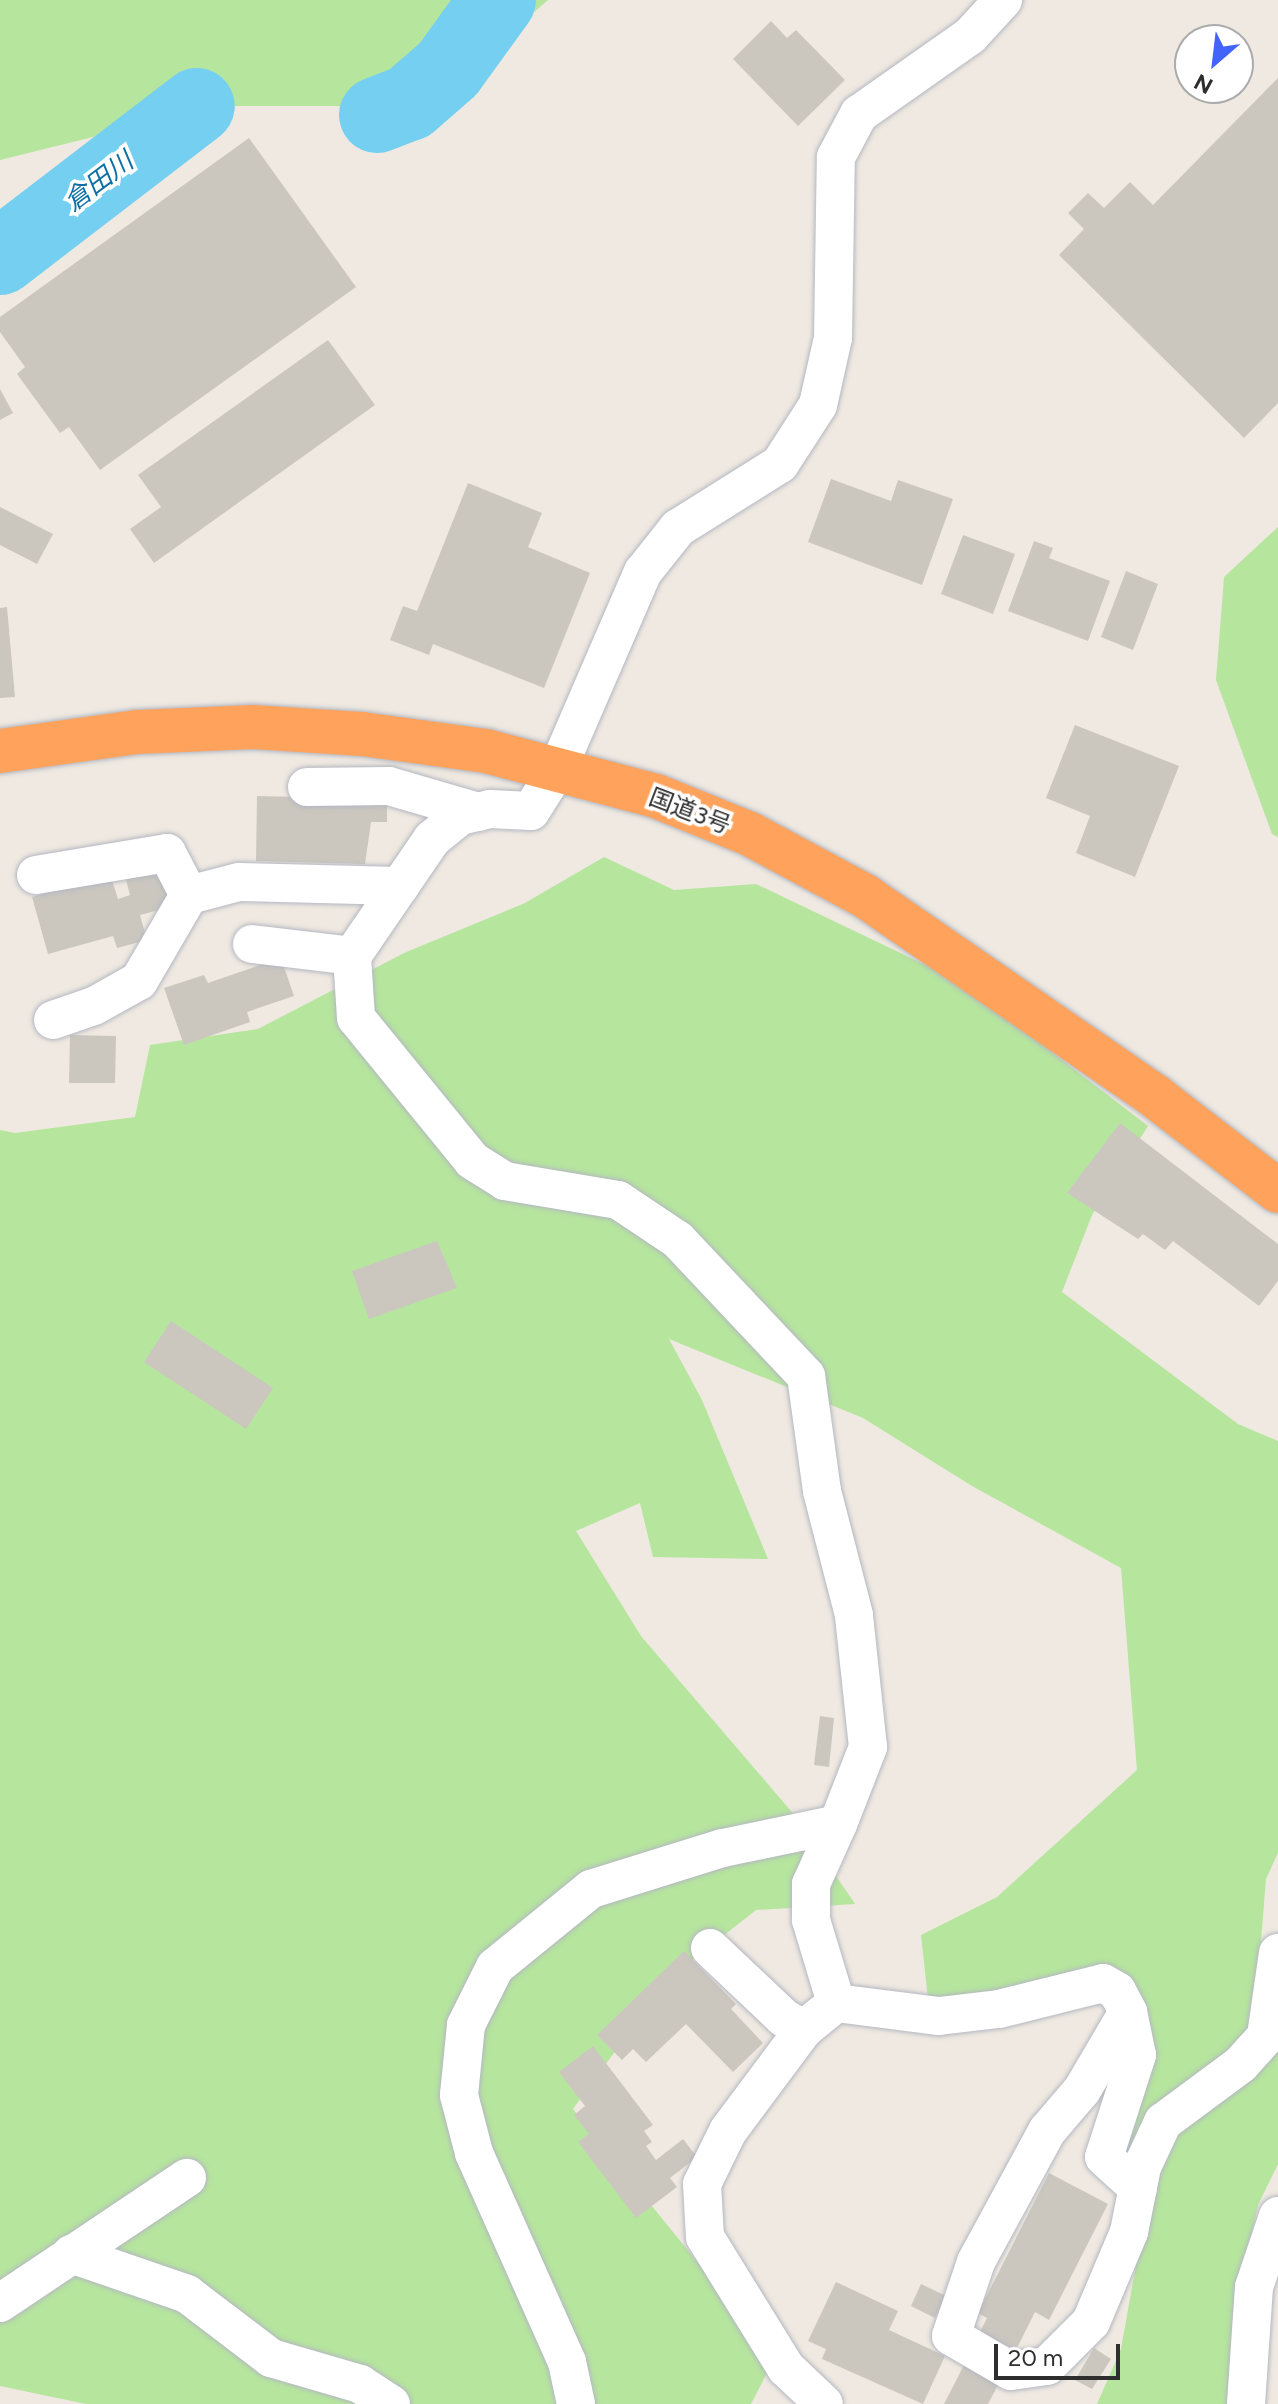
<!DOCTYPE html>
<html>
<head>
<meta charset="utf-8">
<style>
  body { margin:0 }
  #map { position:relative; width:1278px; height:2404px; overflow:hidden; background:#efe9e1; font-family:Figtree,"Noto Sans JP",sans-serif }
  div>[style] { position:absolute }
  .green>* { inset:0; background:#b6e59e }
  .river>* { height:76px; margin:-38px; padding:0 38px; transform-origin:38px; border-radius:38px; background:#75cff0 }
  .building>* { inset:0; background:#cbc7bf }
  .roads { filter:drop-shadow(0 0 2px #b4b7c1) drop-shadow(0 0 2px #b4b7c1) }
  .street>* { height:38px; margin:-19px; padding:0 19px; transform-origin:19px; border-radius:19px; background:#fff }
  .highway>* { height:44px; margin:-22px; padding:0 22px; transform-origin:22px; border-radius:22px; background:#ffa35c }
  span { translate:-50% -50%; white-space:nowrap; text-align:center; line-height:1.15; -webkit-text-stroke:7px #fff; paint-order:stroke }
  .street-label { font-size:24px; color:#2e2e2e }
  .water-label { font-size:26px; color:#0d6fa3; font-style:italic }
  .north { position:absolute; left:1174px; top:24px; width:80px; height:80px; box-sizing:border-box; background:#fff; border:2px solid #ababab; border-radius:50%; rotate:208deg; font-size:22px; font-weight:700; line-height:32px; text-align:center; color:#2e2e2e }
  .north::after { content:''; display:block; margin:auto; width:28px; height:36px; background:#4264fb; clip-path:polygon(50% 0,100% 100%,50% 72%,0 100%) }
  .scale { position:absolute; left:994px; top:2344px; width:126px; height:36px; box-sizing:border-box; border:4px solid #2e2e2e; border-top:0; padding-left:10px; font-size:24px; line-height:28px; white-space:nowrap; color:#2e2e2e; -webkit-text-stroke:6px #fff; paint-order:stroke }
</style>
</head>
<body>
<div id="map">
  <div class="green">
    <div style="clip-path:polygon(0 0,548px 0,426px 106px,218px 106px,0 160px)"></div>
    <div style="clip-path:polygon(1278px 527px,1278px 837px,1272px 834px,1216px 680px,1224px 577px)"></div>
    <div style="clip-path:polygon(604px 857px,674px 890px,756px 884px,959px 981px,1148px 1126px,1092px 1215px,1062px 1292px,1238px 1424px,1278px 1441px,1278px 1853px,1266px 1879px,1254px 2026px,1124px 2161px,1139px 2001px,1001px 1995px,928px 1999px,921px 1935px,997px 1897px,1137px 1770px,1121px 1568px,972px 1486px,863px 1418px,669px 1339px,702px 1400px,768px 1559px,653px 1557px,640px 1503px,576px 1531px,641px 1636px,797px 1818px,855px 1904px,756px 1910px,667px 1980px,573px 2109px,725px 2296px,769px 2369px,751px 2404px,86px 2404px,0 2386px,0 1130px,15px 1133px,135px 1117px,150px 1045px,258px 1029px,404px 953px,525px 903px)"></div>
    <div style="clip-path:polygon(1278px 2032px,1278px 2164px,1258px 2205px,1233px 2320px,1230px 2404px,1097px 2404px,1121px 2349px,1152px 2175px,1171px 2133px)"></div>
  </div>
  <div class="river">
    <div style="left:377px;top:115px;width:34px;rotate:-21deg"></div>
    <div style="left:409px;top:103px;width:52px;rotate:-41.1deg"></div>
    <div style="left:448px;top:69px;width:85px;rotate:-54.1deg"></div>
    <div style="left:0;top:257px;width:248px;rotate:-37.5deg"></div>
  </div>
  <div class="building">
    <div style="clip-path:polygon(771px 21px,787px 38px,796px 30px,845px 80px,798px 126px,733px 59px)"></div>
    <div style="clip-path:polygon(1278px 78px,1278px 403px,1244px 438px,1059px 255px,1084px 229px,1068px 213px,1088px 193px,1104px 208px,1130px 182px,1153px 205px)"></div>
    <div style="clip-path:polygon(249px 138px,356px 287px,100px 470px,69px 427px,60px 433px,17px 374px,25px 367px,0 332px,0 317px)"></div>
    <div style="clip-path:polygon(328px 340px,375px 405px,154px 563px,130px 529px,161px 507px,138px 475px)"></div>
    <div style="clip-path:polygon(0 389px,13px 413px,0 420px)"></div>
    <div style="clip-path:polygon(831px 479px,891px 501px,898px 480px,953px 499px,922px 585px,808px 542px)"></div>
    <div style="clip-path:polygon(468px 483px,542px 513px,528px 547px,590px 573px,544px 688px,433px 644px,429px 655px,390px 640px,403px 606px,417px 611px)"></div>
    <div style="clip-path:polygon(0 507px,53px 534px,37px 564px,0 545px)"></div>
    <div style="clip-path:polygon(963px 535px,1015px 554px,993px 614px,941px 594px)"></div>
    <div style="clip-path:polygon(1034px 541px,1053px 548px,1049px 558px,1110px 581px,1088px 641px,1008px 611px)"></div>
    <div style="clip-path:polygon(1126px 571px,1158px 584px,1133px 650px,1101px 637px)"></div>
    <div style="clip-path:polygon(7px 607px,15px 697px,0 698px,0 608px)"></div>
    <div style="clip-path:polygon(1075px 725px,1179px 766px,1135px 877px,1076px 853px,1090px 816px,1046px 798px)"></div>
    <div style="clip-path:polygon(257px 796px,387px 799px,387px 822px,371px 822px,365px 864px,256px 861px)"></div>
    <div style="clip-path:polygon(165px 861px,178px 905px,140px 915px,147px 940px,117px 948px,113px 936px,48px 954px,32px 897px,110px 874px,118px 899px,130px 895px,124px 873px)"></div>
    <div style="clip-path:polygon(281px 958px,294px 996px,247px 1012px,250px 1022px,184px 1045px,164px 988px,204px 975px,208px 983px)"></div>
    <div style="clip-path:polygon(70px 1035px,116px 1036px,115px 1083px,69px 1083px)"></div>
    <div style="clip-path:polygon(1120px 1123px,1278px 1244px,1278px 1281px,1259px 1306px,1173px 1241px,1165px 1250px,1143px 1234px,1138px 1239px,1067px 1193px)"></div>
    <div style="clip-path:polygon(437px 1241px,457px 1288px,369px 1319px,352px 1271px)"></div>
    <div style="clip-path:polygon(171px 1321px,273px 1388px,246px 1429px,144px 1362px)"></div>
    <div style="clip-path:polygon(820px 1716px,834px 1718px,829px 1767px,814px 1765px)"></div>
    <div style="clip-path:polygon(684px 1951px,736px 2004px,731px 2009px,763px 2043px,733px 2072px,686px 2024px,646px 2062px,633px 2049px,622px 2060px,597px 2035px)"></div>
    <div style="clip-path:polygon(593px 2046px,653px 2125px,644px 2131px,652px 2142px,646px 2146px,656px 2160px,683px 2139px,697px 2157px,670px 2178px,677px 2187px,636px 2218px,578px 2142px,589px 2134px,574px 2115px,585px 2106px,559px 2072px)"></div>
    <div style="clip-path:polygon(1049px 2173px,1108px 2204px,1049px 2320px,1035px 2312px,1016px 2350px,980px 2332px,987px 2318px,978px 2313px)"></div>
    <div style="clip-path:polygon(836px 2282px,898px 2311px,889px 2330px,945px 2356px,923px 2404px,822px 2359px,826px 2349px,808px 2341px)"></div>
    <div style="clip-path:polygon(921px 2284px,946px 2296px,935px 2318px,911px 2306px)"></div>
    <div style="clip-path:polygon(1094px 2348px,1111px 2359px,1092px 2389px,1075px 2380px)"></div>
    <div style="clip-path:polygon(964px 2365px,999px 2383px,988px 2404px,944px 2404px)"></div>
  </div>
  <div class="roads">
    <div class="street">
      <div style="left:307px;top:787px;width:82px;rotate:-0.7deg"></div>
      <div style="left:389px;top:786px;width:93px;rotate:16.3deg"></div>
      <div style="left:36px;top:875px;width:133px;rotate:-9.5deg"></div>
      <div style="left:167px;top:853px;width:47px;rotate:62.4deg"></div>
      <div style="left:252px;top:944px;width:101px;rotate:6.8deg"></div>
      <div style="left:53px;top:1020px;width:43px;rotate:-18.9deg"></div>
      <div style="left:94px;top:1006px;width:51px;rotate:-29.1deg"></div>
      <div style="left:139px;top:981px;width:99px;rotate:-59.8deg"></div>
      <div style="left:189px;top:895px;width:52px;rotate:-14.6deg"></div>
      <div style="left:239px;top:882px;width:161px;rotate:1.4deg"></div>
      <div style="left:838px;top:1824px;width:83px;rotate:-68.7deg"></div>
      <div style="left:868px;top:1747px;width:133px;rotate:-96.1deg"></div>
      <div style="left:854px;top:1615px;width:128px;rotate:-104.5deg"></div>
      <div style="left:822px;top:1491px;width:116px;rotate:-97.9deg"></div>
      <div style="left:806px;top:1376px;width:187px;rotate:-133.3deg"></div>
      <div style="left:678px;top:1240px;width:72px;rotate:-146.3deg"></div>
      <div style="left:618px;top:1200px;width:115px;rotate:-170.5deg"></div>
      <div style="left:505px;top:1181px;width:39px;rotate:-148deg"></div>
      <div style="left:472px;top:1160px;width:183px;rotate:-129.2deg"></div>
      <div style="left:356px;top:1018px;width:62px;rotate:-93.7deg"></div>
      <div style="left:352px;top:956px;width:142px;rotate:-55.6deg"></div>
      <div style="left:432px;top:839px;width:36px;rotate:-39deg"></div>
      <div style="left:460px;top:816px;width:31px;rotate:-13deg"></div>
      <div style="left:490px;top:809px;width:41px;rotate:2.8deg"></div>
      <div style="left:531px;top:811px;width:51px;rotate:-57.9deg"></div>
      <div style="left:558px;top:768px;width:214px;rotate:-66.6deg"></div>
      <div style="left:643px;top:572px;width:56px;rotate:-51.5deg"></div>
      <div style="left:678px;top:528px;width:120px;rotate:-32.1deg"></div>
      <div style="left:780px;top:464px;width:70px;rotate:-57.2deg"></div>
      <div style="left:818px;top:405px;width:69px;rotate:-77.4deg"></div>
      <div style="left:833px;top:338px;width:181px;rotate:-89.1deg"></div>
      <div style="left:836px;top:157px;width:49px;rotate:-61.9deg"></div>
      <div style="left:859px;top:114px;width:136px;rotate:-35.1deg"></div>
      <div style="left:970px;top:36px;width:49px;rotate:-47.5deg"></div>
      <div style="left:710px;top:1948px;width:102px;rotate:43.4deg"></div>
      <div style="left:784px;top:2018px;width:23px;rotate:29deg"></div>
      <div style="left:804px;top:2029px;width:41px;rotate:-39.1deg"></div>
      <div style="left:836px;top:2003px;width:104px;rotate:7.2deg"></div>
      <div style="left:939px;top:2016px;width:60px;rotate:-6.7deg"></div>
      <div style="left:999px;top:2009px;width:107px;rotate:-14deg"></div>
      <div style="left:1103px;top:1983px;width:16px;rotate:30deg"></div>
      <div style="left:1117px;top:1991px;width:24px;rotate:62deg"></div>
      <div style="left:1128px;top:2012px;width:91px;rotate:120.5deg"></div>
      <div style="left:1082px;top:2090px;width:54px;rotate:130.5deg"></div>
      <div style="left:1047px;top:2131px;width:149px;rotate:118.5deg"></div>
      <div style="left:976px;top:2262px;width:78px;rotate:108.7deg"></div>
      <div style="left:951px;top:2336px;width:69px;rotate:30.3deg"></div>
      <div style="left:1011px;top:2371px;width:36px;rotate:-8deg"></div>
      <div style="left:1047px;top:2366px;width:62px;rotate:-45deg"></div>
      <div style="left:1091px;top:2322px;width:98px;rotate:-67.1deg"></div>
      <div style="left:1129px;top:2232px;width:66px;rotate:-78.7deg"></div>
      <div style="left:1142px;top:2167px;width:50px;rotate:-65deg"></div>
      <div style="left:1163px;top:2122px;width:97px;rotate:-36.6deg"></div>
      <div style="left:1241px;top:2064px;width:38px;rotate:-48deg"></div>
      <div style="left:1266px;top:2036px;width:84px;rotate:-81.8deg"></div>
      <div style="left:1128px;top:2012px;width:44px;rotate:78.2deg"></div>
      <div style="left:1137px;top:2055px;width:107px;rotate:107.9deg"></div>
      <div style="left:1104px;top:2157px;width:46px;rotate:42.4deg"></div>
      <div style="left:804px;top:2029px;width:127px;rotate:126.7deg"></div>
      <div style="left:728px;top:2131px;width:59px;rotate:116.1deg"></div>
      <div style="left:702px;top:2184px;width:53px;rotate:86.8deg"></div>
      <div style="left:705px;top:2237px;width:154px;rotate:58.3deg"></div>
      <div style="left:786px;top:2368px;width:52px;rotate:43.5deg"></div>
      <div style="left:71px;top:2254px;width:123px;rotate:19deg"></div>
      <div style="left:187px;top:2294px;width:106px;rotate:37.3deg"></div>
      <div style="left:271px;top:2358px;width:93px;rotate:16.3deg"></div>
      <div style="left:360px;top:2384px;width:37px;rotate:33deg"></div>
      <div style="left:0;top:2303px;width:225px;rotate:-33.8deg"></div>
      <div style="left:576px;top:2404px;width:43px;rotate:-102.1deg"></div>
      <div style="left:567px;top:2362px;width:229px;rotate:-114deg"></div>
      <div style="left:474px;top:2153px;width:60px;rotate:-104.5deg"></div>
      <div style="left:459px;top:2095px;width:70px;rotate:-84.3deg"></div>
      <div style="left:466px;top:2025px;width:65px;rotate:-63.4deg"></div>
      <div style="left:495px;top:1967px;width:124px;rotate:-39.1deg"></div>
      <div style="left:591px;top:1889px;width:138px;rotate:-17.3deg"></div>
      <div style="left:723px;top:1848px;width:117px;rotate:-11.8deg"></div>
      <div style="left:838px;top:1824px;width:66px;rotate:114.2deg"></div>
      <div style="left:811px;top:1884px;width:36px;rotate:90deg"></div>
      <div style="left:811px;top:1920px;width:87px;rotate:73.2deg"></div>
      <div style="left:1246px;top:2404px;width:117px;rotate:-86.1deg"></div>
      <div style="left:1254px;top:2287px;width:75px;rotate:-71.3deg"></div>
    </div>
    <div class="highway">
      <div style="left:0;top:751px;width:138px;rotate:-7.9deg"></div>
      <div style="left:137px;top:732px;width:116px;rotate:-2.5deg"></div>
      <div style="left:253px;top:727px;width:109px;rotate:3.7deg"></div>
      <div style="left:362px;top:734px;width:125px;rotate:7.8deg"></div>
      <div style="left:486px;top:751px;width:176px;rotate:14.8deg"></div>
      <div style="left:656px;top:796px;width:101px;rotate:22deg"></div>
      <div style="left:750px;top:834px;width:131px;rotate:28.3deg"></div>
      <div style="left:865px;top:896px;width:354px;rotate:34.6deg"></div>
      <div style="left:1156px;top:1097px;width:154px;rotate:37.6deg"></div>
    </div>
  </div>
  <div class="street-label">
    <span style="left:690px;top:811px;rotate:21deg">国道3号</span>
  </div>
  <div class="water-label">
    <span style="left:99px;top:182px;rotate:-37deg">倉田川</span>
  </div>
  <div class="north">N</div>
  <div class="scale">20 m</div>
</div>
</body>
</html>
